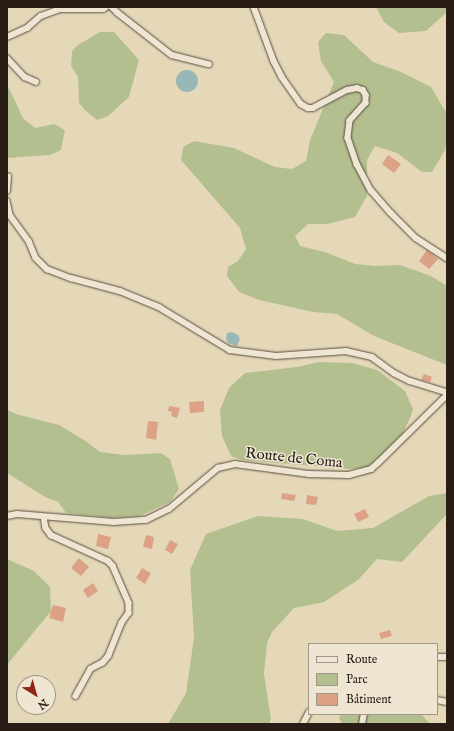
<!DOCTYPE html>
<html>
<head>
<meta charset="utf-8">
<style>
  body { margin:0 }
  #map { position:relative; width:454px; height:731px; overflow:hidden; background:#e5d8b9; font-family:"IM FELL English",serif }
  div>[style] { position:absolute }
  .green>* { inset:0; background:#b4bf90 }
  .water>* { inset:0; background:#98b8b7 }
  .round { border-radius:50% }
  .building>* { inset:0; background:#dda186 }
  .roads { filter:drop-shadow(0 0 1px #584c3f) drop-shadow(0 0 1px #584c3f) }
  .minor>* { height:5.5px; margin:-2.75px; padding:0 2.75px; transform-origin:2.75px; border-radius:2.75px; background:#eee6d2 }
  span { translate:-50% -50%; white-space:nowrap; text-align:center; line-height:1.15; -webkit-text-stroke:3px #eee6d2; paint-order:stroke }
  .street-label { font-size:15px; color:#291d16 }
  .frame { position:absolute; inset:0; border:8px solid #291d16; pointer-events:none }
  .legend { position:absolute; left:308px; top:643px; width:130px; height:72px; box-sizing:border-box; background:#eee6d2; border:1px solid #9f9687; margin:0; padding:5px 7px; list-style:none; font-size:12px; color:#291d16 }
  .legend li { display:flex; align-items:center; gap:8px; height:20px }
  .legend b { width:20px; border:1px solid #9f9687 }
  .north { position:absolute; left:16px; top:675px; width:40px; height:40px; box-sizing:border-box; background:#eee6d2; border:1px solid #9f9687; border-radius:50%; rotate:143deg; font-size:11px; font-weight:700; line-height:16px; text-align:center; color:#291d16 }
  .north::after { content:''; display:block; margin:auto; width:14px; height:18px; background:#8f2418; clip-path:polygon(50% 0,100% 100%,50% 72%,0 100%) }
</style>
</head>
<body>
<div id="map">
  <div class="green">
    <div style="clip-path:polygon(376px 7px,447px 7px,447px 12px,426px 31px,399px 33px,384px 22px)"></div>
    <div style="clip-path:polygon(100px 32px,114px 32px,139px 60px,129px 97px,108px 116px,97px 120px,85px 110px,79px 103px,78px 77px,71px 66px,72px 51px,78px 45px)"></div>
    <div style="clip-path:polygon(326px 33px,344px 35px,373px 62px,401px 72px,431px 87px,447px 114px,447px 138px,445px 150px,432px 172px,422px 172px,397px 153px,375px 146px,367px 160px,367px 196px,355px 217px,327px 224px,308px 224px,295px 236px,300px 246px,325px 252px,355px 264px,375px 266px,400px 265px,431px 276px,447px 286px,447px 365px,374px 336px,337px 314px,313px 312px,259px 300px,239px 292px,227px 276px,228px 267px,238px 261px,246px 249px,240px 228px,181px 160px,183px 147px,194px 141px,234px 148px,275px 167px,292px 169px,306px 161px,310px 140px,334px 82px,321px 61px,318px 42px)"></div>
    <div style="clip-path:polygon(7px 84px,23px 118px,35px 128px,54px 124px,65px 130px,61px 150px,50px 155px,7px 158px)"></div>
    <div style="clip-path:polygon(319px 362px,352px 363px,377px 370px,405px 391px,413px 409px,411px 416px,402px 435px,368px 467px,351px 469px,242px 460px,231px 456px,222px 436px,220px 410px,229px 388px,245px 373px,297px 367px)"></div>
    <div style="clip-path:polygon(7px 410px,16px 414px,59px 425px,84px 440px,100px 452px,125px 455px,161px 453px,170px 459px,179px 489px,170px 502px,140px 516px,111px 518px,66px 513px,58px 502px,45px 497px,7px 473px)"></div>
    <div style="clip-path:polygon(447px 493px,447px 514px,402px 562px,377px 559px,358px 580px,324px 602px,294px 608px,272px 632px,267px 643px,264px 674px,271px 719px,269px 724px,168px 724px,186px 693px,194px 638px,190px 570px,206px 534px,258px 516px,303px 519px,337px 531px,373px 528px,429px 496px)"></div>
    <div style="clip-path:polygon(7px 559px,34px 571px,50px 587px,51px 611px,7px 665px)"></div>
    <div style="clip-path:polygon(341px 714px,421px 714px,430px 724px,342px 724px,339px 718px)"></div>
  </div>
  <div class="water">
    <div class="round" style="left:176px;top:70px;width:22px;height:22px"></div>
    <div style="clip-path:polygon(232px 332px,238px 335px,240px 339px,237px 346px,228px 343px,226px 339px,227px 333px)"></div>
  </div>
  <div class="building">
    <div style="clip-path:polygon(388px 155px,401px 164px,394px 173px,382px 164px)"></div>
    <div style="clip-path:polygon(427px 250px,438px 259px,429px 269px,419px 261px)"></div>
    <div style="clip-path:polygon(424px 374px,432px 377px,430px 382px,421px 380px)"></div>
    <div style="clip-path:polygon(204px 401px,204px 412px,190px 413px,189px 402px)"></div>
    <div style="clip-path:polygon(169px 406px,180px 408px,177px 418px,171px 416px,172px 412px,168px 411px)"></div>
    <div style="clip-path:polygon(151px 421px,158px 422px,156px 440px,146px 438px,148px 422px)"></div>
    <div style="clip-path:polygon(282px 493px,296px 495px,294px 501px,281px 499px)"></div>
    <div style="clip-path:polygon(307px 495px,318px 497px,316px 505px,306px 504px)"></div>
    <div style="clip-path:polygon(365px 509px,369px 517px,358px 522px,354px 514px)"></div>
    <div style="clip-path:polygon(98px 534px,111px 537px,108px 549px,96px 546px)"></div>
    <div style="clip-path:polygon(146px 535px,154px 537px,152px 549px,143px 547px)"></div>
    <div style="clip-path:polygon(170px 540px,178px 544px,172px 554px,165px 550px)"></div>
    <div style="clip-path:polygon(79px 558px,89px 567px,81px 576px,71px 568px)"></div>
    <div style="clip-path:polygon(142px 568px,151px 573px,145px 584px,136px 578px)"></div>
    <div style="clip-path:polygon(93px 583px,98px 591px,88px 598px,83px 590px)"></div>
    <div style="clip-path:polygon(53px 605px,66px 608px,63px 622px,49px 618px)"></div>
    <div style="clip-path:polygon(390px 630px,392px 636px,381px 639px,379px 633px)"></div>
  </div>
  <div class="roads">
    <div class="minor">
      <div style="left:112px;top:7px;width:8px;rotate:45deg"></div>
      <div style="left:118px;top:13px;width:68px;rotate:37.9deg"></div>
      <div style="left:172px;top:55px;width:38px;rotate:14deg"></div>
      <div style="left:254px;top:7px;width:58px;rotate:69.7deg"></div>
      <div style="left:274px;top:61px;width:18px;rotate:63deg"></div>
      <div style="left:282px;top:77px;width:33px;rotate:55deg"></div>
      <div style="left:301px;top:104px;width:8px;rotate:30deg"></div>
      <div style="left:308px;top:108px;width:5px"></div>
      <div style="left:313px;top:108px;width:38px;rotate:-28deg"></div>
      <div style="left:347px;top:90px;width:10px;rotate:-11deg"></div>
      <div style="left:357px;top:88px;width:6px;rotate:18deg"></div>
      <div style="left:363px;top:90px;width:6px;rotate:59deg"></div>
      <div style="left:366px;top:95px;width:8px;rotate:90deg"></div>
      <div style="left:366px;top:103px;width:24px;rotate:132deg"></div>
      <div style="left:350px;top:121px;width:17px;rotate:97deg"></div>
      <div style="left:348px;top:138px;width:28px;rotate:71deg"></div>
      <div style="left:357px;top:164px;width:30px;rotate:62deg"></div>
      <div style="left:371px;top:190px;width:30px;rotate:49deg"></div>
      <div style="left:391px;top:213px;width:35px;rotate:45deg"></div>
      <div style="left:416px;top:238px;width:37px;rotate:33deg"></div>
      <div style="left:7px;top:37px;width:22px;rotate:-24deg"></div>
      <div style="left:27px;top:28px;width:18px;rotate:-41deg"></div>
      <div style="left:41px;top:16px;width:20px;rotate:-20deg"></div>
      <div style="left:60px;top:9px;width:43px"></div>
      <div style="left:103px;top:9px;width:4px;rotate:-34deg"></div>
      <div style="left:7px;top:58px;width:26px;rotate:47deg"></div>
      <div style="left:25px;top:77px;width:12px;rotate:24deg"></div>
      <div style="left:7px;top:191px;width:14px;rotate:-86deg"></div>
      <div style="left:7px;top:201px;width:14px;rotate:78deg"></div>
      <div style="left:10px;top:215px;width:32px;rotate:54deg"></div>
      <div style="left:29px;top:241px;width:18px;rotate:68deg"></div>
      <div style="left:36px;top:258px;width:16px;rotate:45deg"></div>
      <div style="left:47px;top:269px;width:26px;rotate:21deg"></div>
      <div style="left:71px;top:278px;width:51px;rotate:14.9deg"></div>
      <div style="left:120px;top:291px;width:42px;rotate:22.3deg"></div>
      <div style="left:159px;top:307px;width:83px;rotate:31.2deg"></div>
      <div style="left:230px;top:350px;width:46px;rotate:7.4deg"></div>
      <div style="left:276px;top:356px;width:70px;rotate:-4.1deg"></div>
      <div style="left:346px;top:351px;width:27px;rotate:13deg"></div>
      <div style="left:372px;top:357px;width:27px;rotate:36deg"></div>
      <div style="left:394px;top:373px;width:18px;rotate:27deg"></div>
      <div style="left:410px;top:381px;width:39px;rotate:17deg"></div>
      <div style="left:7px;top:516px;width:10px;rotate:-11deg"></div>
      <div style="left:17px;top:514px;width:97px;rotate:4.7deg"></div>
      <div style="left:114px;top:522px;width:32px;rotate:-4deg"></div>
      <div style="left:146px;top:520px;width:25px;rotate:-26deg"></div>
      <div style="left:169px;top:509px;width:64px;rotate:-39.9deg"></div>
      <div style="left:218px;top:468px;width:17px;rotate:-13deg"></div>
      <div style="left:235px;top:464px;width:75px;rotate:7.7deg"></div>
      <div style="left:309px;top:474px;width:40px;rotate:1.4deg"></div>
      <div style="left:349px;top:475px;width:23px;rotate:-15deg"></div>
      <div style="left:371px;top:469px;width:9px;rotate:-41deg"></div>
      <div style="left:378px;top:463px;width:97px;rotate:-44.6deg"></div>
      <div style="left:44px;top:517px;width:11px;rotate:80deg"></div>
      <div style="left:46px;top:528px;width:9px;rotate:54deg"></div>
      <div style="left:51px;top:535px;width:63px;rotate:24.5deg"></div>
      <div style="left:108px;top:561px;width:7px;rotate:45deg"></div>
      <div style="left:113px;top:566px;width:40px;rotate:66.6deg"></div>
      <div style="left:129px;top:603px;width:10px;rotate:90deg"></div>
      <div style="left:129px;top:613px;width:12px;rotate:125deg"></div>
      <div style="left:122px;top:623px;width:35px;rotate:112deg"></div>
      <div style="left:109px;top:656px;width:9px;rotate:131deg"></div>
      <div style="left:103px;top:663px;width:13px;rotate:153deg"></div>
      <div style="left:91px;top:669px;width:31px;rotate:119deg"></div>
      <div style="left:437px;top:657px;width:10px"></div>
      <div style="left:437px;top:700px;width:10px;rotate:11deg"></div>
      <div style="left:303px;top:724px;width:13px;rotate:-63deg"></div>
      <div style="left:362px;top:724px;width:10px;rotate:-79deg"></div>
    </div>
  </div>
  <div class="street-label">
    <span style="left:294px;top:458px;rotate:6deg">Route de Coma</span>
  </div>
  <div class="frame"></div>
  <ul class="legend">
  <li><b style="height:5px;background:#eee6d2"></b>Route</li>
  <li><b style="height:11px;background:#b4bf90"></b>Parc</li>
  <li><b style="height:11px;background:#dda186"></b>Bâtiment</li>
  </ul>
  <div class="north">N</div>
</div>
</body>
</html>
